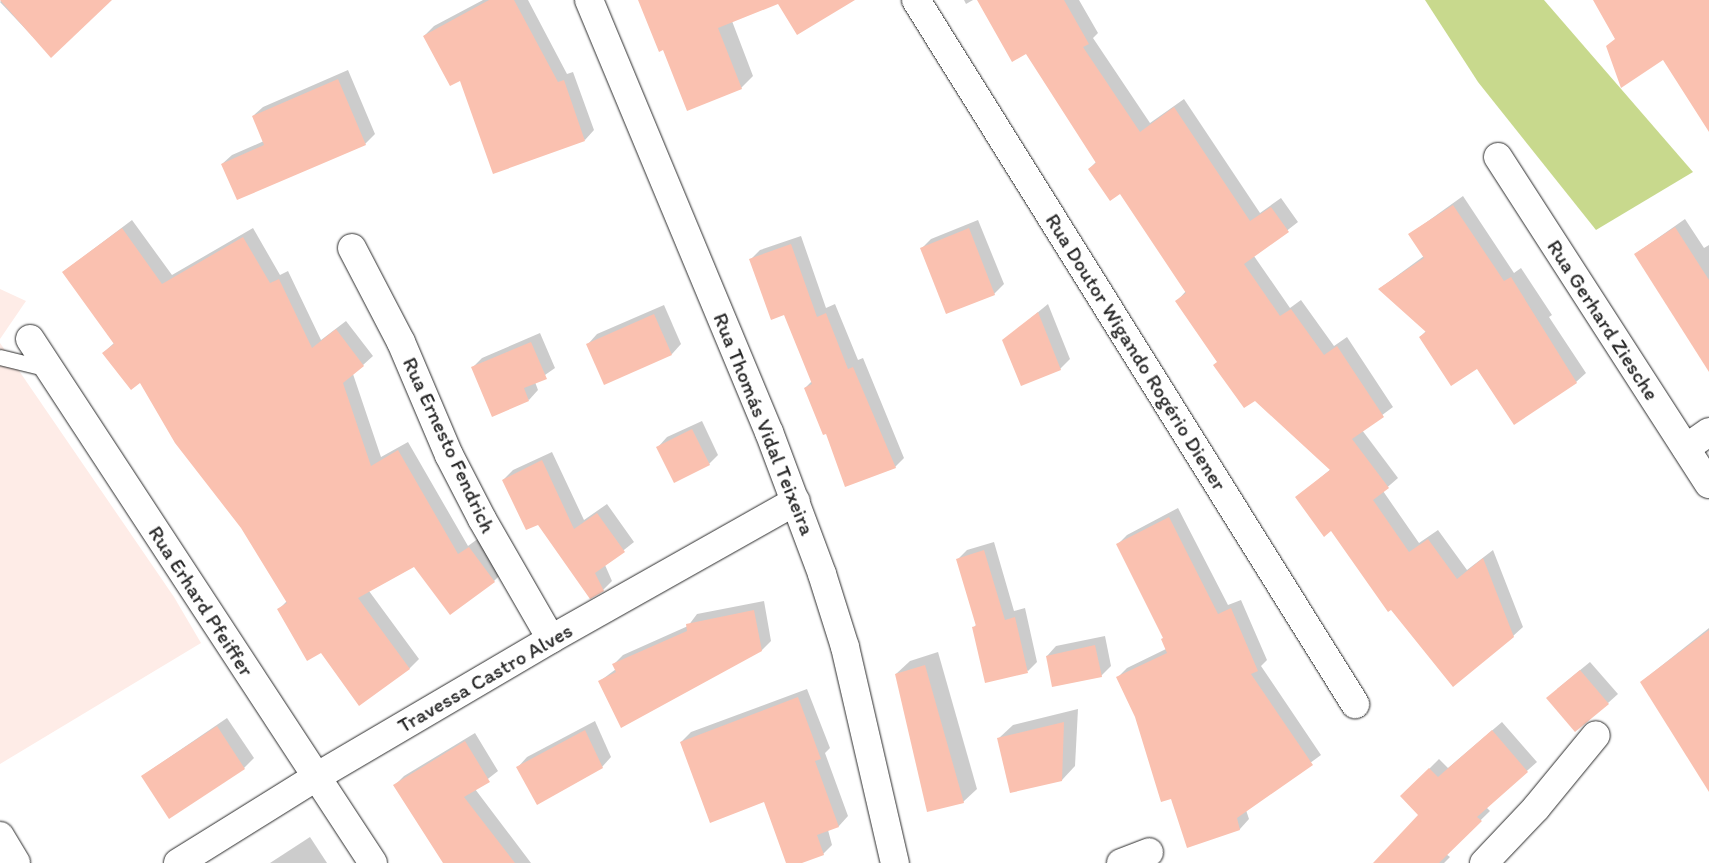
<!DOCTYPE html>
<html>
<head>
<meta charset="utf-8">
<style>
  body { margin:0 }
  #map { position:relative; width:1709px; height:863px; overflow:hidden; background:#fff; font-family:Itim,sans-serif }
  div>[style] { position:absolute }
  .built>* { inset:0; background:#feece7 }
  .green>* { inset:0; background:#c8d98d }
  .shadow>* { inset:0; background:#0003 }
  .building>* { inset:0; background:#fac1b0 }
  .roads { filter:drop-shadow(0 0 1px #2b2b2b) drop-shadow(0 0 1px #2b2b2b) }
  .lane>* { height:15px; margin:-7.5px; padding:0 7.5px; transform-origin:7.5px; border-radius:7.5px; background:#fff }
  .street>* { height:28px; margin:-14px; padding:0 14px; transform-origin:14px; border-radius:14px; background:#fff }
  .secondary>* { height:28px; margin:-14px; padding:0 14px; transform-origin:14px; border-radius:14px; background:#fff }
  span { translate:-50% -50%; white-space:nowrap; text-align:center; line-height:1.15; -webkit-text-stroke:4px #fff; paint-order:stroke }
  .street-label { font-size:21px; color:#2b2b2b }
</style>
</head>
<body>
<div id="map">
  <div class="built">
    <div style="clip-path:polygon(0 289px,26px 301px,0 339px)"></div>
    <div style="clip-path:polygon(0 343px,174px 597px,201px 643px,0 764px)"></div>
  </div>
  <div class="green">
    <div style="clip-path:polygon(1425px 0,1544px 0,1693px 172px,1596px 230px,1478px 82px)"></div>
  </div>
  <div class="shadow">
    <div style="clip-path:polygon(2px 0,110px 0,51px 56px,0 2px)"></div>
    <div style="clip-path:polygon(483px 0,528px 0,567px 74px,573px 72px,594px 130px,585px 140px,461px 79px,424px 36px,434px 26px)"></div>
    <div style="clip-path:polygon(639px 0,749px 0,732px 21px,753px 76px,741px 88px,664px 49px)"></div>
    <div style="clip-path:polygon(964px 0,973px 0,966px 4px)"></div>
    <div style="clip-path:polygon(979px 0,1079px 0,1098px 33px,1093px 38px,1150px 123px,1184px 99px,1260px 213px,1281px 198px,1298px 222px,1254px 256px,1290px 308px,1301px 300px,1334px 346px,1347px 337px,1393px 407px,1362px 430px,1398px 478px,1383px 491px,1419px 543px,1438px 530px,1467px 570px,1493px 550px,1523px 627px,1513px 636px,1332px 530px,1297px 497px,1331px 469px,1218px 361px,1177px 301px,1186px 291px,1120px 192px,1089px 169px,1097px 161px,1026px 53px)"></div>
    <div style="clip-path:polygon(348px 70px,375px 134px,365px 144px,222px 164px,232px 155px,264px 141px,253px 116px,263px 107px)"></div>
    <div style="clip-path:polygon(1463px 196px,1514px 273px,1521px 268px,1552px 315px,1549px 317px,1586px 373px,1576px 382px,1477px 367px,1420px 337px,1426px 331px,1379px 289px,1424px 256px,1410px 234px)"></div>
    <div style="clip-path:polygon(1685px 219px,1704px 248px,1709px 245px,1709px 354px,1635px 254px)"></div>
    <div style="clip-path:polygon(132px 220px,172px 275px,253px 228px,280px 275px,288px 271px,321px 340px,346px 321px,373px 356px,353px 374px,381px 457px,408px 442px,468px 546px,479px 538px,503px 572px,494px 581px,414px 565px,369px 591px,419px 659px,409px 669px,321px 651px,279px 609px,287px 601px,242px 527px,141px 381px,103px 353px,114px 343px,63px 272px)"></div>
    <div style="clip-path:polygon(978px 220px,1004px 284px,994px 294px,947px 312px,921px 249px,931px 239px)"></div>
    <div style="clip-path:polygon(801px 236px,826px 308px,835px 304px,858px 360px,863px 358px,904px 458px,895px 467px,826px 432px,805px 388px,812px 381px,785px 314px,751px 259px,760px 250px)"></div>
    <div style="clip-path:polygon(1048px 304px,1070px 359px,1060px 369px,1004px 340px)"></div>
    <div style="clip-path:polygon(664px 305px,681px 344px,672px 354px,588px 344px,597px 334px)"></div>
    <div style="clip-path:polygon(540px 333px,555px 368px,535px 382px,538px 390px,529px 400px,472px 368px,482px 358px)"></div>
    <div style="clip-path:polygon(702px 421px,718px 455px,709px 464px,658px 447px,667px 437px)"></div>
    <div style="clip-path:polygon(552px 452px,584px 520px,607px 504px,634px 542px,605px 565px,612px 581px,603px 590px,503px 480px,513px 470px)"></div>
    <div style="clip-path:polygon(1178px 508px,1228px 605px,1241px 600px,1267px 660px,1261px 666px,1321px 755px,1246px 810px,1249px 819px,1240px 829px,1188px 846px,1172px 798px,1118px 677px,1127px 668px,1166px 649px,1164px 637px,1118px 544px,1127px 535px)"></div>
    <div style="clip-path:polygon(994px 542px,1014px 611px,1025px 608px,1037px 662px,1028px 671px,973px 628px,977px 624px,958px 559px,967px 550px)"></div>
    <div style="clip-path:polygon(764px 601px,771px 641px,762px 650px,600px 681px,616px 669px,614px 664px,623px 655px,688px 626px,697px 614px)"></div>
    <div style="clip-path:polygon(1709px 628px,1709px 790px,1641px 682px)"></div>
    <div style="clip-path:polygon(1105px 636px,1111px 666px,1101px 676px,1047px 656px,1056px 646px)"></div>
    <div style="clip-path:polygon(938px 652px,977px 789px,963px 802px,896px 674px,910px 661px)"></div>
    <div style="clip-path:polygon(1590px 662px,1618px 694px,1608px 703px,1557px 689px)"></div>
    <div style="clip-path:polygon(807px 689px,830px 748px,825px 753px,848px 816px,839px 826px,828px 830px,832px 845px,823px 854px,798px 863px,788px 863px,765px 801px,681px 742px,691px 732px)"></div>
    <div style="clip-path:polygon(1078px 709px,1075px 766px,1062px 780px,999px 738px,1013px 725px)"></div>
    <div style="clip-path:polygon(227px 718px,254px 758px,244px 768px,142px 776px)"></div>
    <div style="clip-path:polygon(595px 721px,611px 757px,602px 767px,518px 767px,527px 757px)"></div>
    <div style="clip-path:polygon(1502px 722px,1537px 762px,1486px 807px,1490px 811px,1446px 854px,1450px 857px,1444px 863px,1375px 863px,1420px 815px,1402px 796px,1439px 759px,1448px 768px)"></div>
    <div style="clip-path:polygon(475px 733px,498px 771px,475px 789px,531px 863px,445px 863px,395px 785px,404px 776px)"></div>
    <div style="clip-path:polygon(310px 837px,327px 863px,270px 863px)"></div>
  </div>
  <div class="building">
    <div style="clip-path:polygon(0 0,112px 0,51px 58px)"></div>
    <div style="clip-path:polygon(489px 0,514px 0,558px 82px,564px 80px,585px 141px,493px 174px,460px 81px,450px 86px,423px 36px)"></div>
    <div style="clip-path:polygon(638px 0,855px 0,797px 35px,778px 4px,718px 28px,742px 89px,687px 111px,663px 50px,659px 52px)"></div>
    <div style="clip-path:polygon(977px 0,1064px 0,1089px 44px,1083px 47px,1140px 132px,1174px 107px,1250px 221px,1271px 207px,1289px 232px,1244px 264px,1280px 316px,1291px 309px,1324px 355px,1337px 346px,1384px 417px,1352px 439px,1389px 488px,1373px 500px,1409px 552px,1428px 539px,1457px 579px,1483px 558px,1514px 637px,1453px 687px,1391px 610px,1388px 612px,1331px 531px,1324px 537px,1295px 497px,1330px 470px,1255px 401px,1244px 408px,1213px 365px,1217px 362px,1175px 301px,1186px 293px,1120px 194px,1110px 201px,1088px 169px,1096px 163px,1026px 54px,1012px 62px)"></div>
    <div style="clip-path:polygon(1593px 0,1709px 0,1709px 132px,1663px 60px,1621px 88px,1606px 46px,1615px 39px)"></div>
    <div style="clip-path:polygon(338px 79px,366px 145px,237px 200px,221px 164px,264px 145px,252px 116px)"></div>
    <div style="clip-path:polygon(1453px 205px,1504px 281px,1511px 277px,1577px 383px,1514px 425px,1477px 369px,1451px 386px,1419px 337px,1426px 332px,1378px 289px,1424px 258px,1408px 234px)"></div>
    <div style="clip-path:polygon(1675px 227px,1709px 280px,1709px 372px,1634px 254px)"></div>
    <div style="clip-path:polygon(122px 228px,162px 284px,243px 237px,270px 283px,279px 279px,312px 348px,336px 329px,364px 366px,343px 383px,371px 466px,398px 450px,458px 554px,469px 547px,495px 582px,450px 615px,414px 567px,358px 598px,410px 669px,359px 706px,321px 653px,307px 661px,277px 609px,287px 603px,241px 528px,175px 443px,140px 383px,131px 390px,102px 353px,114px 344px,62px 272px)"></div>
    <div style="clip-path:polygon(969px 228px,995px 295px,946px 314px,920px 248px)"></div>
    <div style="clip-path:polygon(791px 244px,817px 317px,826px 313px,848px 369px,853px 367px,896px 468px,845px 487px,826px 434px,823px 435px,804px 388px,812px 384px,784px 315px,771px 320px,749px 259px)"></div>
    <div style="clip-path:polygon(1038px 312px,1061px 370px,1021px 386px,1002px 340px)"></div>
    <div style="clip-path:polygon(654px 314px,672px 355px,604px 385px,586px 344px)"></div>
    <div style="clip-path:polygon(531px 342px,547px 379px,524px 388px,529px 401px,492px 417px,471px 367px)"></div>
    <div style="clip-path:polygon(692px 429px,710px 465px,674px 483px,656px 447px)"></div>
    <div style="clip-path:polygon(542px 460px,574px 529px,597px 513px,625px 552px,595px 573px,604px 591px,590px 599px,538px 525px,526px 530px,502px 480px)"></div>
    <div style="clip-path:polygon(1169px 517px,1218px 614px,1231px 608px,1258px 671px,1251px 674px,1313px 765px,1237px 818px,1240px 830px,1187px 848px,1171px 799px,1161px 802px,1135px 717px,1116px 677px,1167px 653px,1161px 639px,1163px 638px,1116px 544px)"></div>
    <div style="clip-path:polygon(984px 550px,1005px 620px,1015px 617px,1028px 673px,985px 683px,972px 627px,976px 626px,956px 559px)"></div>
    <div style="clip-path:polygon(754px 610px,762px 651px,621px 728px,598px 681px,616px 672px,612px 664px,687px 631px,686px 624px)"></div>
    <div style="clip-path:polygon(1709px 630px,1709px 792px,1640px 682px)"></div>
    <div style="clip-path:polygon(1095px 645px,1102px 677px,1052px 687px,1046px 656px)"></div>
    <div style="clip-path:polygon(925px 665px,964px 803px,927px 812px,895px 674px)"></div>
    <div style="clip-path:polygon(1580px 670px,1609px 704px,1575px 732px,1546px 698px)"></div>
    <div style="clip-path:polygon(798px 697px,821px 759px,815px 761px,839px 827px,817px 835px,824px 855px,802px 863px,786px 863px,764px 802px,710px 823px,680px 742px)"></div>
    <div style="clip-path:polygon(1064px 722px,1062px 781px,1010px 793px,997px 738px)"></div>
    <div style="clip-path:polygon(217px 726px,245px 769px,169px 819px,141px 776px)"></div>
    <div style="clip-path:polygon(585px 730px,603px 768px,537px 805px,516px 767px)"></div>
    <div style="clip-path:polygon(1492px 730px,1528px 772px,1477px 817px,1482px 821px,1439px 863px,1373px 863px,1418px 815px,1400px 796px,1429px 768px,1438px 777px)"></div>
    <div style="clip-path:polygon(465px 741px,490px 782px,464px 797px,515px 863px,443px 863px,393px 785px)"></div>
  </div>
  <div class="roads">
    <div class="lane">
      <div style="left:0;top:357px;width:50px;rotate:13.8deg"></div>
    </div>
    <div class="street">
      <div style="left:916px;top:0;width:830px;rotate:58.05deg"></div>
      <div style="left:1498px;top:157px;width:389px;rotate:57.2deg"></div>
      <div style="left:352px;top:248px;width:106px;rotate:62.5deg"></div>
      <div style="left:401px;top:342px;width:123px;rotate:67deg"></div>
      <div style="left:449px;top:455px;width:72px;rotate:62.7deg"></div>
      <div style="left:482px;top:519px;width:138px;rotate:60.1deg"></div>
      <div style="left:30px;top:339px;width:626px;rotate:56.79deg"></div>
      <div style="left:1686px;top:448px;width:28px;rotate:-35deg"></div>
      <div style="left:0;top:836px;width:31px;rotate:59deg"></div>
      <div style="left:178px;top:863px;width:163px;rotate:-31.9deg"></div>
      <div style="left:316px;top:777px;width:273px;rotate:-30.4deg"></div>
      <div style="left:551px;top:639px;width:281px;rotate:-29.4deg"></div>
      <div style="left:1121px;top:863px;width:30px;rotate:-21deg"></div>
      <div style="left:1484px;top:863px;width:76px;rotate:-46.6deg"></div>
      <div style="left:1536px;top:808px;width:94px;rotate:-50.6deg"></div>
    </div>
    <div class="secondary">
      <div style="left:589px;top:0;width:468px;rotate:67.4deg"></div>
      <div style="left:769px;top:432px;width:152px;rotate:69.5deg"></div>
      <div style="left:822px;top:574px;width:77px;rotate:72.5deg"></div>
      <div style="left:845px;top:647px;width:222px;rotate:77deg"></div>
    </div>
  </div>
  <div class="street-label">
    <span style="left:1603px;top:320px;rotate:57deg">Rua Gerhard Ziesche</span>
    <span style="left:1136px;top:352px;rotate:58deg">Rua Doutor Wigando Rogério Diener</span>
    <span style="left:764px;top:424px;rotate:68deg">Rua Thomás Vidal Teixeira</span>
    <span style="left:449px;top:445px;rotate:65deg">Rua Ernesto Fendrich</span>
    <span style="left:201px;top:601px;rotate:57deg">Rua Erhard Pfeiffer</span>
    <span style="left:485px;top:678px;rotate:-30deg">Travessa Castro Alves</span>
  </div>
</div>
</body>
</html>
